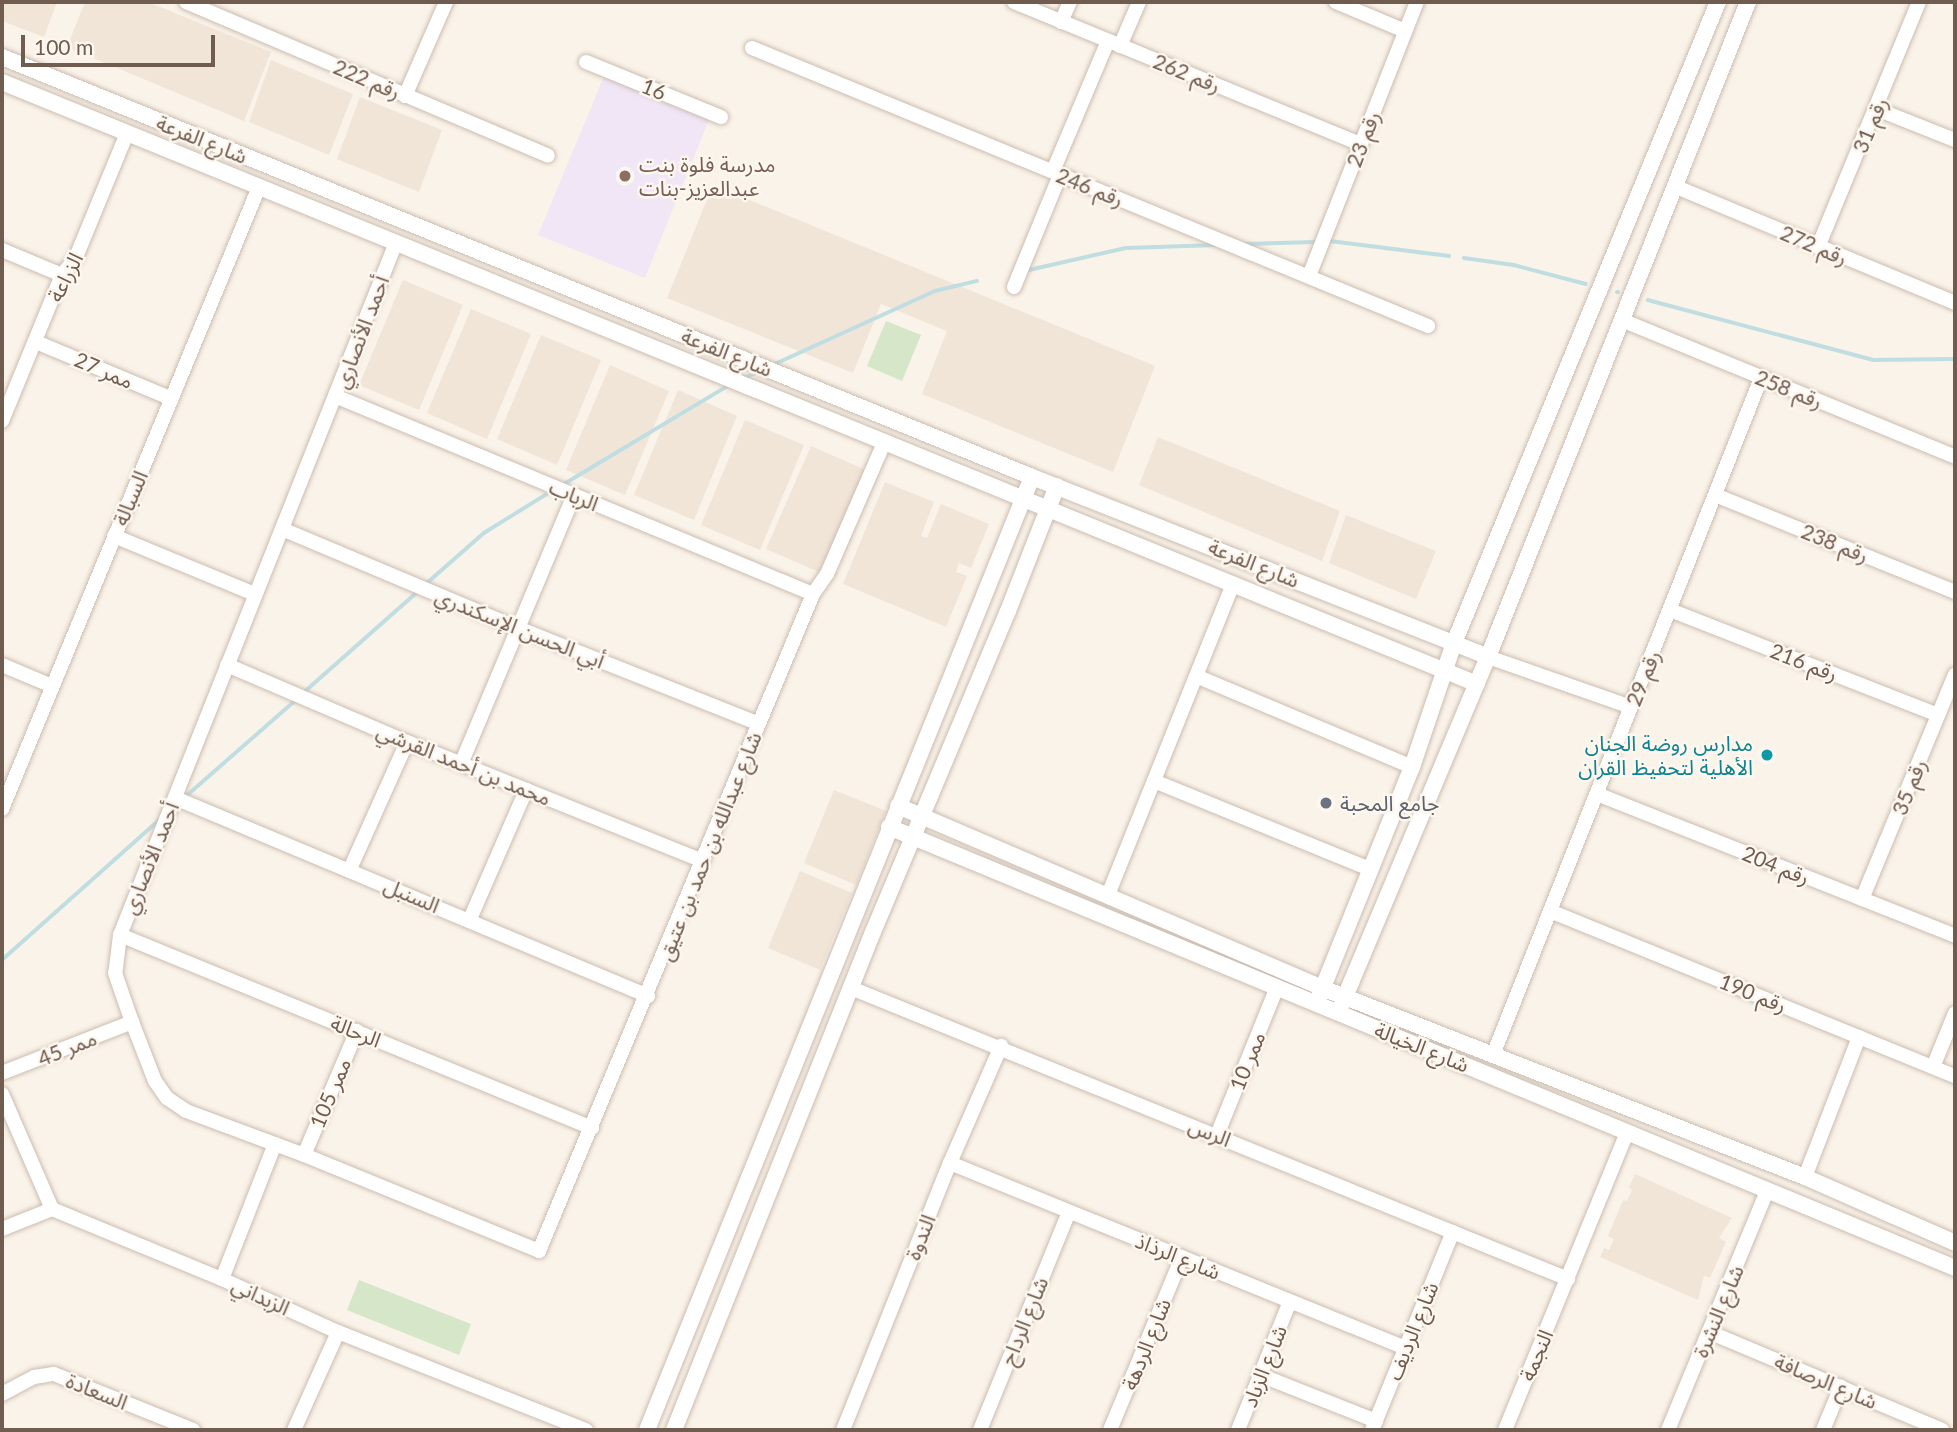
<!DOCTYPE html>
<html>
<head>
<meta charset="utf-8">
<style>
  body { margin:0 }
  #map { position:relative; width:1957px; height:1432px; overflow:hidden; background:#faf3e9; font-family:Lato,"Noto Sans Arabic",sans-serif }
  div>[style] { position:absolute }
  .residential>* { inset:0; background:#f1e5d8 }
  .education>* { inset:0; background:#f0e6f6 }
  .green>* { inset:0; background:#d5e6c9 }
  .stream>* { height:3.5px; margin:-1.75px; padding:0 1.75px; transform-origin:1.75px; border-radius:1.75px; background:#c0dde1 }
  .roads { filter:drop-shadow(0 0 2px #cbbcb0) drop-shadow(0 0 2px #cbbcb0) }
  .minor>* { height:14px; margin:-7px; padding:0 7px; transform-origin:7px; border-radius:7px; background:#fff }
  .tertiary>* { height:16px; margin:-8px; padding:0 8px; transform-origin:8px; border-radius:8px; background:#fff }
  .dots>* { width:19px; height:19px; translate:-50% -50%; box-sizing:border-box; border:4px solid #fdf7ef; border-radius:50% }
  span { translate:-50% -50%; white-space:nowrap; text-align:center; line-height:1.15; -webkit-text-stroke:5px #fdf7ef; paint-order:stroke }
  .street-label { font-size:21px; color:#715c50 }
  .education-label { font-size:21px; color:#785e54 }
  .left { translate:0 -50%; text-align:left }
  .culture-label { font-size:21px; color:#0d838f }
  .right { translate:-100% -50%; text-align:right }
  .worship-label { font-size:21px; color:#5b616d }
  .frame { position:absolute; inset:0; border:4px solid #715c50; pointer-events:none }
  .scale { position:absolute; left:21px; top:35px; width:194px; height:32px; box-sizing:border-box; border:4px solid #715c50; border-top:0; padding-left:9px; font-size:21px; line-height:24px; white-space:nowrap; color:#715c50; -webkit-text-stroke:5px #fdf7ef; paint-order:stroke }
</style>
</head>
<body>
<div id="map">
  <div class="residential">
    <div style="clip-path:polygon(2px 2px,57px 2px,44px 37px,2px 21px)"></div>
    <div style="clip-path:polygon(85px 2px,148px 2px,271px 52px,244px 121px,67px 47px)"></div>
    <div style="clip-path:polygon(271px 60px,353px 94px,329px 155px,249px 122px)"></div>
    <div style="clip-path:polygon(360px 97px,442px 130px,419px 192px,337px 159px)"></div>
    <div style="clip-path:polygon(713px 185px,1155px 366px,1113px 472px,922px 394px,947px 331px,881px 304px,853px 373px,667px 298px)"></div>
    <div style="clip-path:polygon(403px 280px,463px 305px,419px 410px,359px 385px)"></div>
    <div style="clip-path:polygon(471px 309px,531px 334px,487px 439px,427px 413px)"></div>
    <div style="clip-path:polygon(541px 335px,601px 360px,557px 465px,497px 439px)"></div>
    <div style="clip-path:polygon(610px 365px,669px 391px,625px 495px,566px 470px)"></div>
    <div style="clip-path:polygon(678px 390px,737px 416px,694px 520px,634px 495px)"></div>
    <div style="clip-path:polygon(745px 420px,804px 445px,760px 550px,701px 525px)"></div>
    <div style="clip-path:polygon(1158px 437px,1340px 511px,1322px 561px,1139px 485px)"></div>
    <div style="clip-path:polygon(811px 446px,866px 470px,821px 573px,766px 549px)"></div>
    <div style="clip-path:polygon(885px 482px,934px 502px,921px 536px,927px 538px,941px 504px,989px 524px,971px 568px,959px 563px,956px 572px,967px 576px,946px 627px,843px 584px)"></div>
    <div style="clip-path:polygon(1346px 515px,1436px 551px,1416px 599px,1329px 563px)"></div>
    <div style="clip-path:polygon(834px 790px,886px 811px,856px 885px,804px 863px)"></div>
    <div style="clip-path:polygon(800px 871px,852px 893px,820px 970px,768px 948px)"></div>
    <div style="clip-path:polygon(1635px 1174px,1732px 1218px,1719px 1238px,1726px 1242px,1710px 1278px,1704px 1276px,1698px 1300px,1600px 1257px,1604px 1248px,1609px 1250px,1614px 1239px,1608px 1236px,1623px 1200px,1627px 1201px,1632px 1190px,1629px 1188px)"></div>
  </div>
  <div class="education">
    <div style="clip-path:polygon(605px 74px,710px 117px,645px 278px,538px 235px)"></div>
  </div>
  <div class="green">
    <div style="clip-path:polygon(886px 321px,921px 335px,902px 381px,867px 366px)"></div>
    <div style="clip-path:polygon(359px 1280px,471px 1324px,459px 1355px,347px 1310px)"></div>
  </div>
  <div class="stream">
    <div style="left:1330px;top:241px;width:120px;rotate:7.2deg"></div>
    <div style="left:1244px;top:244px;width:71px;rotate:-1.6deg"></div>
    <div style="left:1464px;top:258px;width:50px;rotate:8deg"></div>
    <div style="left:1514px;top:265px;width:74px;rotate:14.8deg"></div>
    <div style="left:1029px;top:270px;width:99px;rotate:-12.8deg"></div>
    <div style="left:1126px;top:248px;width:91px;rotate:-1.9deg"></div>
    <div style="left:1617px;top:292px;width:1px"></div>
    <div style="left:1648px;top:300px;width:233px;rotate:14.9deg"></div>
    <div style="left:1873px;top:360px;width:82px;rotate:-0.7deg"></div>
    <div style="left:775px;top:364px;width:176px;rotate:-24.5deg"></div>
    <div style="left:935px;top:291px;width:43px;rotate:-13.4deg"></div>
    <div style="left:744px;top:378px;width:15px;rotate:-23deg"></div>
    <div style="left:564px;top:484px;width:189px;rotate:-30.9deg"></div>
    <div style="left:427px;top:583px;width:76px;rotate:-41.3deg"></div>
    <div style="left:484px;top:533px;width:78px;rotate:-31.8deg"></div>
    <div style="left:302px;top:694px;width:152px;rotate:-41.5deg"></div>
    <div style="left:184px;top:798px;width:150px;rotate:-41.2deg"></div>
    <div style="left:2px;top:960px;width:210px;rotate:-41.7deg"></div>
  </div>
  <div class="roads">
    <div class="minor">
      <div style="left:186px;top:2px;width:393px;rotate:23deg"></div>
      <div style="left:1014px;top:2px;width:375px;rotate:22.3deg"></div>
      <div style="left:1336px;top:2px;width:75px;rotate:22.8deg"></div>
      <div style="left:1061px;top:22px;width:22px;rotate:-66deg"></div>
      <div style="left:1120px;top:46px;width:48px;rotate:-66.6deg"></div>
      <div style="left:752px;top:48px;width:731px;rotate:22.35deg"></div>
      <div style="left:586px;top:62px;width:146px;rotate:22.2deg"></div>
      <div style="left:405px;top:96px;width:103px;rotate:-66.4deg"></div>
      <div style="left:1877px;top:109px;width:84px;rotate:21.7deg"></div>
      <div style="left:1053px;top:171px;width:141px;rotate:-67.1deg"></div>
      <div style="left:1674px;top:186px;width:304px;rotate:22.6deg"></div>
      <div style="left:395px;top:245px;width:743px;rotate:111.73deg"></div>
      <div style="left:120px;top:935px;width:38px;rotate:97deg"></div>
      <div style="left:115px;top:973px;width:52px;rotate:70.9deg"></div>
      <div style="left:132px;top:1022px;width:63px;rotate:68.7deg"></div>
      <div style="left:155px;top:1081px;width:21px;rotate:55deg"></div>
      <div style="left:167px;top:1098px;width:23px;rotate:34deg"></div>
      <div style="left:186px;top:1111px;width:126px;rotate:20.4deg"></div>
      <div style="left:304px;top:1155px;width:254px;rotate:22.2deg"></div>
      <div style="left:539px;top:1251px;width:712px;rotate:-67.36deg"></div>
      <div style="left:813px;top:594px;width:24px;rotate:-55deg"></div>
      <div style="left:827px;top:574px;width:143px;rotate:-66.5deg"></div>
      <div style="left:1818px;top:247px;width:265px;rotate:-67.6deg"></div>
      <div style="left:2px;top:250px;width:65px;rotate:22.6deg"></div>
      <div style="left:1309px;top:276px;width:295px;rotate:-68.5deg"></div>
      <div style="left:1014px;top:287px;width:121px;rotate:-67.7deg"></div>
      <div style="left:1624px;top:321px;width:358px;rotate:22.3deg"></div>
      <div style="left:36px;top:342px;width:147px;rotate:22.7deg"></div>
      <div style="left:335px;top:396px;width:517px;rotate:22.5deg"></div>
      <div style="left:2px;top:421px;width:158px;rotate:-67.7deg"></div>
      <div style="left:62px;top:275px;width:23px;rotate:-52deg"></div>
      <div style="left:76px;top:257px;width:134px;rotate:-67.6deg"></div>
      <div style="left:1715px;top:495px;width:259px;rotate:22deg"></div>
      <div style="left:282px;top:529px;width:256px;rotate:22.8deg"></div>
      <div style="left:518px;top:628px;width:259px;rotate:21.7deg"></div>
      <div style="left:114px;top:536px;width:152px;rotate:22.4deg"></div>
      <div style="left:1670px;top:610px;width:288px;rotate:21.4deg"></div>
      <div style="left:1488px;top:657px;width:151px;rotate:19.3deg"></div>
      <div style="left:2px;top:665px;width:54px;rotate:22.8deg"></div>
      <div style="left:227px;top:665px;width:196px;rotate:23.2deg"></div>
      <div style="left:407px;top:742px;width:319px;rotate:21.9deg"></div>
      <div style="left:1196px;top:676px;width:234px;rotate:22.8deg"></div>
      <div style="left:461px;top:764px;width:292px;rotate:-67.2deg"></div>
      <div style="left:1154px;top:781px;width:233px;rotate:22.2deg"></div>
      <div style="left:1597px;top:794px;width:385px;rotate:21.6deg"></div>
      <div style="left:175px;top:798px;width:513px;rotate:22.71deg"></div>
      <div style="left:2px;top:809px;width:673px;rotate:-67.55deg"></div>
      <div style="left:350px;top:869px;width:139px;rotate:-65.8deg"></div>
      <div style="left:1108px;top:895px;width:335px;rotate:-68.1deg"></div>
      <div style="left:1862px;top:899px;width:243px;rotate:-67.5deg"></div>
      <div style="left:1550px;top:911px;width:437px;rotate:22.2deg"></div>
      <div style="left:470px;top:919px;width:141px;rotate:-66.5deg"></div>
      <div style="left:120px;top:935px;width:510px;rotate:22.24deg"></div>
      <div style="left:851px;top:988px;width:774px;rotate:22.09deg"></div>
      <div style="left:1493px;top:1055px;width:728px;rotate:-68.4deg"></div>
      <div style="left:1933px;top:1067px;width:58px;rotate:-67.8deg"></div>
      <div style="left:2px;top:1073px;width:140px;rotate:-21.4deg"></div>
      <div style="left:2px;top:1094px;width:125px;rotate:66.5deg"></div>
      <div style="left:52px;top:1209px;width:184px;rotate:22.4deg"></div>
      <div style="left:222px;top:1279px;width:128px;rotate:24.6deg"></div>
      <div style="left:338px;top:1332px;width:267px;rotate:21.6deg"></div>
      <div style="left:1217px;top:1135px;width:160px;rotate:-67.9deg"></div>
      <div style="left:304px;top:1155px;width:135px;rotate:-66.9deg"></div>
      <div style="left:950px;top:1163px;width:491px;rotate:22.1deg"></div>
      <div style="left:1805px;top:1177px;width:150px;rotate:-68.9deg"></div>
      <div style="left:2px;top:1229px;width:54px;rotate:-21.8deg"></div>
      <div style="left:222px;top:1279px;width:145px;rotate:-68.6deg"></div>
      <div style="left:1709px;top:1332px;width:253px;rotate:22.8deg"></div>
      <div style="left:1260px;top:1375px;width:125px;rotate:21.6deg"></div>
      <div style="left:2px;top:1394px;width:36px;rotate:-28deg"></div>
      <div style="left:34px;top:1377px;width:20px;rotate:-9deg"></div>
      <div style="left:54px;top:1374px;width:150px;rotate:21.9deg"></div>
      <div style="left:294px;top:1430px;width:107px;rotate:-65.8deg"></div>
      <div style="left:843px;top:1430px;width:288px;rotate:-68.2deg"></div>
      <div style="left:950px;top:1163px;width:128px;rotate:-66.4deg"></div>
      <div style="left:980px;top:1430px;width:235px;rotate:-67.8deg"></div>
      <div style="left:1110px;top:1430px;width:187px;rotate:-67.4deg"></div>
      <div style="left:1238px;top:1430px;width:139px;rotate:-68deg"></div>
      <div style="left:1372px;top:1430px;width:214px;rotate:-67.8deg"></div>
      <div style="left:1505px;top:1430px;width:322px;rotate:-67.7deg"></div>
      <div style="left:1668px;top:1430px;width:259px;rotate:-67.5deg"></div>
      <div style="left:1823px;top:1430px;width:47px;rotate:-67.3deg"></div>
    </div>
    <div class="tertiary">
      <div style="left:2px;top:57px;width:1112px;rotate:22.18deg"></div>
      <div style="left:1032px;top:477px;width:490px;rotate:21.5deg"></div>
      <div style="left:2px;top:82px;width:1593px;rotate:22.2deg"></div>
      <div style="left:898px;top:806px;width:461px;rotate:23.2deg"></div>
      <div style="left:1322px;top:988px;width:519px;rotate:21.37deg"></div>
      <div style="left:1805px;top:1177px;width:164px;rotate:23.7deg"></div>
      <div style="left:889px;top:827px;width:1154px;rotate:22.47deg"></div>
      <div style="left:1319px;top:997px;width:248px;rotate:-68deg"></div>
      <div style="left:1412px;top:767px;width:131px;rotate:-71.3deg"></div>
      <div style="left:1454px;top:643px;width:693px;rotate:-67.62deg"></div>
      <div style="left:1342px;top:1004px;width:376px;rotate:-67.2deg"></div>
      <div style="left:1488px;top:657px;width:705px;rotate:-68.35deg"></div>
      <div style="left:647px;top:1430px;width:1028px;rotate:-68deg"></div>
      <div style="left:674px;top:1430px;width:536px;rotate:-68.22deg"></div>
      <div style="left:873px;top:932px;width:348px;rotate:-67.2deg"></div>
      <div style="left:1008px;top:611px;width:134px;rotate:-68.6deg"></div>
    </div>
  </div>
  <div class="dots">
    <div style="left:625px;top:176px;background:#8d6e63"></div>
    <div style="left:1767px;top:755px;background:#0f9aa8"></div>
    <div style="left:1326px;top:803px;background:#6b7280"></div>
  </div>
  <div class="street-label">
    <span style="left:1187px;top:73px;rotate:22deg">رقم 262</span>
    <span style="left:367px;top:79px;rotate:23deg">رقم 222</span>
    <span style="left:654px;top:89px;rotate:22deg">16</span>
    <span style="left:1870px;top:125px;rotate:-67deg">رقم 31</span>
    <span style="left:202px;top:139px;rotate:22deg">شارع الفرعة</span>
    <span style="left:1363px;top:139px;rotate:-69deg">رقم 23</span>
    <span style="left:1090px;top:187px;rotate:22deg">رقم 246</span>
    <span style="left:1814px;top:245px;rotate:23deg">رقم 272</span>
    <span style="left:65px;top:277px;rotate:-63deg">الزراعة</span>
    <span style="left:361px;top:332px;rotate:-69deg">أحمد الأنصاري</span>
    <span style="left:727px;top:352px;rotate:22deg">شارع الفرعة</span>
    <span style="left:104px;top:370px;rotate:23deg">ممر 27</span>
    <span style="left:1789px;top:389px;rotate:22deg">رقم 258</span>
    <span style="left:574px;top:495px;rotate:22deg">الرباب</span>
    <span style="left:130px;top:498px;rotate:-67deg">السبالة</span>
    <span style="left:1835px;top:543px;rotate:22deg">رقم 238</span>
    <span style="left:1254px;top:563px;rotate:22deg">شارع الفرعة</span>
    <span style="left:520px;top:628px;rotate:22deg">أبي الحسن الإسكندري</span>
    <span style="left:1804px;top:662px;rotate:21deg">رقم 216</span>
    <span style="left:1643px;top:678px;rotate:-68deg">رقم 29</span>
    <span style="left:464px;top:764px;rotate:22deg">محمد بن أحمد القرشي</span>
    <span style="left:1909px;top:787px;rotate:-68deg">رقم 35</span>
    <span style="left:709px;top:846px;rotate:-68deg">شارع عبدالله بن حمد بن عتيق</span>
    <span style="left:150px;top:858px;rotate:-68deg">أحمد الأنصاري</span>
    <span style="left:1776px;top:865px;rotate:22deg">رقم 204</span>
    <span style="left:412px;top:895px;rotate:23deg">السنبل</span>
    <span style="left:1753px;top:993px;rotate:22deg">رقم 190</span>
    <span style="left:356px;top:1031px;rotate:22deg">الرحالة</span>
    <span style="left:1422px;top:1047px;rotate:22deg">شارع الخيالة</span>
    <span style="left:67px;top:1048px;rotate:-22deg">ممر 45</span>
    <span style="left:1247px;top:1061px;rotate:-68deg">ممر 10</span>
    <span style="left:330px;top:1093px;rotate:-67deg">ممر 105</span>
    <span style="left:1210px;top:1132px;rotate:22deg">الرس</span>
    <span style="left:920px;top:1237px;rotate:-68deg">الندوة</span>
    <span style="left:1178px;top:1256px;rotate:22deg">شارع الرذاذ</span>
    <span style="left:261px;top:1296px;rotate:25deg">الزبداني</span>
    <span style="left:1718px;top:1311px;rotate:-67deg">شارع النشرة</span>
    <span style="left:1024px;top:1321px;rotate:-68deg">شارع الرداح</span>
    <span style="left:1412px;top:1331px;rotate:-68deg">شارع الرديف</span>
    <span style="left:1146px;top:1344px;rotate:-68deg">شارع الردهة</span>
    <span style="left:1536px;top:1355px;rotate:-67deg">النجمة</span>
    <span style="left:1264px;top:1366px;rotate:-68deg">شارع الزباد</span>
    <span style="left:1826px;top:1381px;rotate:23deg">شارع الرصافة</span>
    <span style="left:97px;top:1391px;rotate:22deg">السعادة</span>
  </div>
  <div class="education-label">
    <span class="left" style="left:639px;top:176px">مدرسة فلوة بنت<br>عبدالعزيز-بنات</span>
  </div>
  <div class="culture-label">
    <span class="right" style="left:1753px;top:755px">مدارس روضة الجنان<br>الأهلية لتحفيظ القران</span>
  </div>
  <div class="worship-label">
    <span class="left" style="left:1340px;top:803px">جامع المحبة</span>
  </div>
  <div class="frame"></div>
  <div class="scale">100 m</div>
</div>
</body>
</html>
